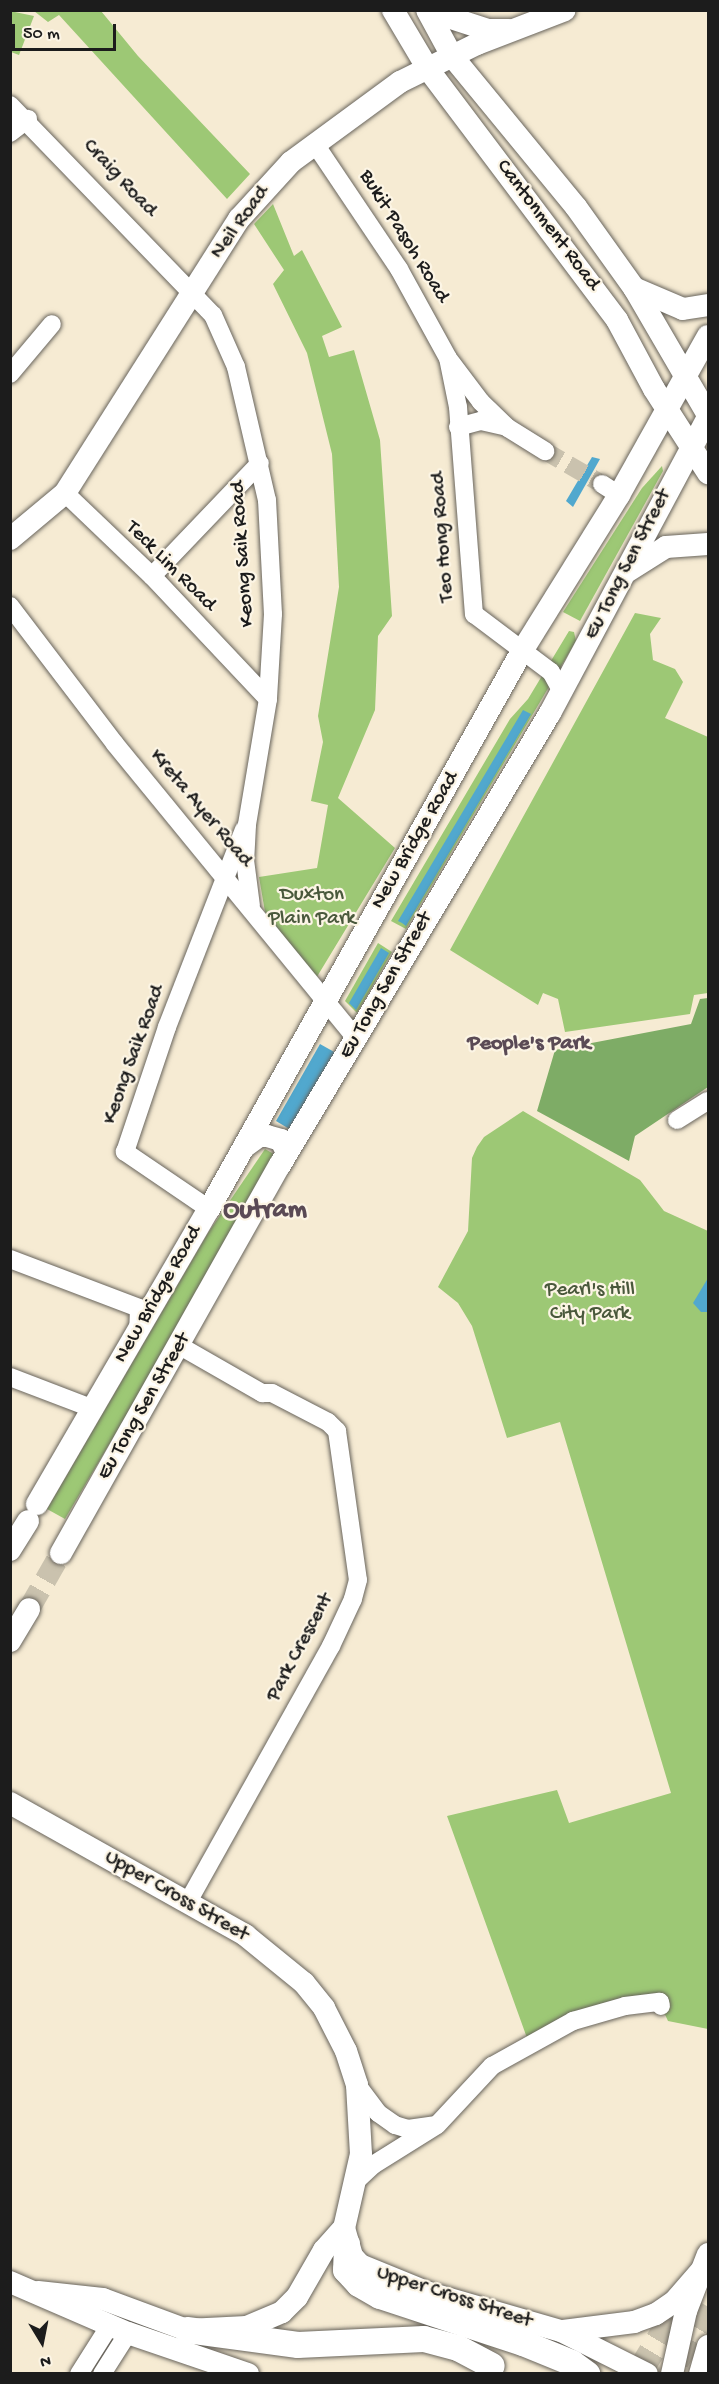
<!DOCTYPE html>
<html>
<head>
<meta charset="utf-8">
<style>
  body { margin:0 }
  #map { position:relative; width:719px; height:2384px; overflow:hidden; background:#f6ebd3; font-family:"Gochi Hand",sans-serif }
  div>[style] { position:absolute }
  .green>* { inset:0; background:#9dc875 }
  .forest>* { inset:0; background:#7eac66 }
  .water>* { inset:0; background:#51a8ce }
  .minor-tunnel>* { height:18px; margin-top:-9px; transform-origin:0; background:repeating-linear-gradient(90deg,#cac2ae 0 18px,transparent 0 27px) }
  .major-tunnel>* { height:22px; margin-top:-11px; transform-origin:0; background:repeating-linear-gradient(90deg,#cac2ae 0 22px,transparent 0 33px) }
  .highway-tunnel>* { height:26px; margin-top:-13px; transform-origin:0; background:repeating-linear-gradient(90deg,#cac2ae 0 26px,transparent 0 39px) }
  .roads { filter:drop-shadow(0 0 2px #68645c) drop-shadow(0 0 2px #68645c) }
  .minor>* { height:18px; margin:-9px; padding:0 9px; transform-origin:9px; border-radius:9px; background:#fff }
  .major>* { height:22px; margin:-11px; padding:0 11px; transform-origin:11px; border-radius:11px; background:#fff }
  .highway>* { height:26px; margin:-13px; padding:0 13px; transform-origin:13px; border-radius:13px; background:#fff }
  span { translate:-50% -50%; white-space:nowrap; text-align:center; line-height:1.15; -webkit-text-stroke:4.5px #fcf5e5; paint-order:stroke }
  .street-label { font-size:21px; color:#1c1c1c }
  .park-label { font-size:21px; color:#49583b }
  .neighbourhood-label { font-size:22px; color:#5a4a55; font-weight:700 }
  .district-label { font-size:27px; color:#5a4a55; font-weight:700 }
  .frame { position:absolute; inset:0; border:12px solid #1c1c1c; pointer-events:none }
  .north { position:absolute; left:12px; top:2312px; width:60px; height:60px; -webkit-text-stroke:4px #fcf5e5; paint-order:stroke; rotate:170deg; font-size:16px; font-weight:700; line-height:24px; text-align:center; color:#1c1c1c }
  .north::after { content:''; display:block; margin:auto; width:21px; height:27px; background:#1c1c1c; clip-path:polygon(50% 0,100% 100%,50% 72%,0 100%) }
  .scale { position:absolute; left:12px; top:24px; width:104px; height:27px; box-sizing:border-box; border:3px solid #1c1c1c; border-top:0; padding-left:8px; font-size:18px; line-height:21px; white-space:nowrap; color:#1c1c1c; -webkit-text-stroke:4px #fcf5e5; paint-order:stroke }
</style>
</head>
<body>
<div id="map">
  <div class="green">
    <div style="clip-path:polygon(10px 11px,34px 16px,19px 55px,11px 52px)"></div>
    <div style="clip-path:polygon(34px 11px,101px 11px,138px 56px,250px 174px,227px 199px,59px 15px,48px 22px)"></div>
    <div style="clip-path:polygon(273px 204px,294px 256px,302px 250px,342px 327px,322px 336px,329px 357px,354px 350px,380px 440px,392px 616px,378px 636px,375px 710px,338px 798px,395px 848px,315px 980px,265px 912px,259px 877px,317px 868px,328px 805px,311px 801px,323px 742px,318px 716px,339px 587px,332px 454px,307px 353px,273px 284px,284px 270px,254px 224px)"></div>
    <div style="clip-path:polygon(662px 466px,663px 471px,580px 621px,563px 612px,642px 488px)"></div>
    <div style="clip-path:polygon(635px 613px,661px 618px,650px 634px,653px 660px,675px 669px,683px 682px,665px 718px,708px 737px,708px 993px,694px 995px,690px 1014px,565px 1032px,558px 999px,543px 993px,538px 1005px,450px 950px)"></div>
    <div style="clip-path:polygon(569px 631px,574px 632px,576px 641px,406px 929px,391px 921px,510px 719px,528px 699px)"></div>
    <div style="clip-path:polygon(378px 943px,392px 952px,357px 1013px,345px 1001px)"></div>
    <div style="clip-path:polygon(523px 1111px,640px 1180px,664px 1211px,708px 1231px,708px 2029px,668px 2021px,661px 2006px,579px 2024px,531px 2049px,447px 1816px,557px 1790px,569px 1823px,671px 1793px,560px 1422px,507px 1438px,472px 1326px,458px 1303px,438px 1287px,468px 1231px,472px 1158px,477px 1147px,484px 1137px)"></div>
    <div style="clip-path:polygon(265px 1149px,279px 1157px,65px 1519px,47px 1509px,208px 1233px)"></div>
  </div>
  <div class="forest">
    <div style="clip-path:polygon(708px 998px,708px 1087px,635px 1136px,629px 1161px,537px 1111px,555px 1050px,691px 1024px,700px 999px)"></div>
  </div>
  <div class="water">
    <div style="clip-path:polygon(592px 457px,600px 459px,573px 507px,566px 501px)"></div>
    <div style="clip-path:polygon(523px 710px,531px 714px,406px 926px,402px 923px,398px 921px)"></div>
    <div style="clip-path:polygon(381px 948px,389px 953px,356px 1010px,349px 1003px)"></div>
    <div style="clip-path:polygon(320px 1044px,336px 1053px,291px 1130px,276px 1121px)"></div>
    <div style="clip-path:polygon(708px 1278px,708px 1312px,701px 1312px,693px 1303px)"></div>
  </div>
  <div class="minor-tunnel">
    <div style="left:545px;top:451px;width:66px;rotate:30.1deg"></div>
  </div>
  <div class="major-tunnel">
    <div style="left:29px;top:1609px;width:64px;rotate:-60.3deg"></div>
  </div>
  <div class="highway-tunnel">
    <div style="left:676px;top:2361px;width:63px;rotate:-59.3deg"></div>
    <div style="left:638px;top:2374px;width:102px;rotate:-58.7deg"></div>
  </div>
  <div class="roads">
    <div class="minor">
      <div style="left:10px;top:105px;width:292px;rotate:46deg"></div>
      <div style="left:213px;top:315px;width:57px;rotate:66.1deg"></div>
      <div style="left:236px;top:367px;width:137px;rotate:76.9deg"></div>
      <div style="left:267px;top:500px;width:114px;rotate:87deg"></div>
      <div style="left:273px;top:614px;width:85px;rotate:93.4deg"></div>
      <div style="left:268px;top:699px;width:128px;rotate:99.5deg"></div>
      <div style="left:247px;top:825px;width:35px;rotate:93deg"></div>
      <div style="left:245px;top:860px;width:46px;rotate:82.6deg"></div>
      <div style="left:10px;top:133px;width:23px;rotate:-38deg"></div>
      <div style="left:315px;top:144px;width:151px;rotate:56.1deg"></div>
      <div style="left:399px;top:269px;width:102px;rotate:61.2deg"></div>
      <div style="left:448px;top:358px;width:50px;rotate:78.5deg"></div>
      <div style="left:458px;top:407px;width:208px;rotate:85.6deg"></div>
      <div style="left:474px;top:614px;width:96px;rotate:37deg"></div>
      <div style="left:551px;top:672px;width:23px;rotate:61deg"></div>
      <div style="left:450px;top:361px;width:51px;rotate:52.9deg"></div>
      <div style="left:481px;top:402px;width:37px;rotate:44deg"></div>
      <div style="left:508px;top:428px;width:44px;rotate:31.9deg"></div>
      <div style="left:10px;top:374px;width:65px;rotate:-50deg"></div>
      <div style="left:458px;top:427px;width:24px;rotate:-15deg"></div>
      <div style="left:481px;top:421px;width:26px;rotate:13deg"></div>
      <div style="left:602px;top:484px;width:20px;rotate:33deg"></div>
      <div style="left:65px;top:493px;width:120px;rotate:43.7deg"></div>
      <div style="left:152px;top:576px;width:169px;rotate:46.7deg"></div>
      <div style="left:152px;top:576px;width:156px;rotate:-46.3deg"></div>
      <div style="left:10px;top:606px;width:173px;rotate:52.7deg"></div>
      <div style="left:115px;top:744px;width:382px;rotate:50.7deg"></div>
      <div style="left:677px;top:1120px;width:36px;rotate:-32deg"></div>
      <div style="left:209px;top:1209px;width:102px;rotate:-145.8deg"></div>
      <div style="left:125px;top:1152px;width:132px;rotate:-71.4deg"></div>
      <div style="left:167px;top:1027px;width:212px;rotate:-68.7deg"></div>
      <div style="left:10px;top:1259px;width:138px;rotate:20.8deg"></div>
      <div style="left:139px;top:1308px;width:24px;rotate:92deg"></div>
      <div style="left:180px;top:1346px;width:95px;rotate:29.8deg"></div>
      <div style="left:262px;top:1393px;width:10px"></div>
      <div style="left:272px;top:1393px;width:63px;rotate:27.4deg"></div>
      <div style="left:328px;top:1422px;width:13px;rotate:45deg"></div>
      <div style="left:337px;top:1431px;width:150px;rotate:82deg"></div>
      <div style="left:358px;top:1580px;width:20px;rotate:105deg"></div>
      <div style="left:353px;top:1599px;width:52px;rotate:115.1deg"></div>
      <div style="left:331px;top:1646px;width:293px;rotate:119.2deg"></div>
      <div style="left:10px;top:1377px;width:90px;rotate:20.9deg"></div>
      <div style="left:357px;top:2085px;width:35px;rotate:53deg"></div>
      <div style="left:378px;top:2113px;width:21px;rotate:35deg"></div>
      <div style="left:395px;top:2125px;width:14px;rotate:17deg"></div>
      <div style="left:408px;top:2129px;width:27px;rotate:-8deg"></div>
      <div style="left:355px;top:2182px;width:25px;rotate:-43deg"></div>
      <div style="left:373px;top:2165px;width:75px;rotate:-32deg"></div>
      <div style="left:437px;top:2125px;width:81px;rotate:-47deg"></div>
      <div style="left:492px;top:2066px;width:93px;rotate:-29.1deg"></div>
      <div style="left:573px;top:2021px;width:54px;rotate:-16.1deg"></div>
      <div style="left:625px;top:2006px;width:35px;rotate:-7deg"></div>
      <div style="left:660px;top:2002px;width:4px;rotate:76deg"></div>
      <div style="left:79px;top:2374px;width:58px;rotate:-57.7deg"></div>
      <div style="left:102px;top:2374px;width:49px;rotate:-57.6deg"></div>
    </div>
    <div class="major">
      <div style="left:393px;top:10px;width:69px;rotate:59.3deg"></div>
      <div style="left:428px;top:69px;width:314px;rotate:53deg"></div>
      <div style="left:617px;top:320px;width:78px;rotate:61.8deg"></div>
      <div style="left:654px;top:389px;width:100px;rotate:57.3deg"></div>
      <div style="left:427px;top:10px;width:52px;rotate:61.5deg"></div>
      <div style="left:452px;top:56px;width:195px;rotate:50.6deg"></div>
      <div style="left:576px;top:207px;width:100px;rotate:54.4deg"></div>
      <div style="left:634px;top:288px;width:147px;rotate:59.8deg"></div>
      <div style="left:440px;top:10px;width:11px;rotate:41deg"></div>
      <div style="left:448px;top:17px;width:42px;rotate:18deg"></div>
      <div style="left:488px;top:30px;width:21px"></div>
      <div style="left:634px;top:288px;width:53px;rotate:23.2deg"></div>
      <div style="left:683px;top:309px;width:25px;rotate:-9deg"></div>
      <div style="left:10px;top:539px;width:72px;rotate:-39.9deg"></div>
      <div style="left:65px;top:493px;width:325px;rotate:-57.6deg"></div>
      <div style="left:239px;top:219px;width:77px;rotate:-47.6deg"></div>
      <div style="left:291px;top:162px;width:135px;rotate:-36.3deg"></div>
      <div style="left:400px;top:82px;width:86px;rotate:-26.3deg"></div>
      <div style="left:477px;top:44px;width:94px;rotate:-21.1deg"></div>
      <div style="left:628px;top:571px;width:45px;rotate:-32.3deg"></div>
      <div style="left:666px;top:547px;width:42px;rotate:-4.1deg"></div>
      <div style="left:244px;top:1147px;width:19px;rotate:-36deg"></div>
      <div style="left:259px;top:1136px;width:8px"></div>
      <div style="left:267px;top:1136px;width:15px;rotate:16deg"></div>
      <div style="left:281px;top:1140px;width:14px;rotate:65deg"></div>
      <div style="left:37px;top:1504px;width:341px;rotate:-59.8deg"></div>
      <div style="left:209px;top:1209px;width:640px;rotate:-60.71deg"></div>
      <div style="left:522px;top:651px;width:184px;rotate:-58.1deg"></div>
      <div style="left:619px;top:495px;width:182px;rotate:-60.8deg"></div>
      <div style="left:10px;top:1550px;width:34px;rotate:-58deg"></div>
      <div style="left:61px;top:1553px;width:446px;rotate:-60.6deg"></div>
      <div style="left:280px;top:1165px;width:527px;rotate:-59.15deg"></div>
      <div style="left:550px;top:713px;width:336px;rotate:-61.9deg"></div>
      <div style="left:10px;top:1641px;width:37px;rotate:-59deg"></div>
      <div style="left:10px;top:1803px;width:270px;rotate:29.3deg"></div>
      <div style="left:245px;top:1935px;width:76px;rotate:39.1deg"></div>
      <div style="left:304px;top:1983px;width:32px;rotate:51deg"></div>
      <div style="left:324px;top:2008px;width:48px;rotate:62.9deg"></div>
      <div style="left:346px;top:2051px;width:36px;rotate:72deg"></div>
      <div style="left:357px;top:2085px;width:69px;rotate:86.7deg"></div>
      <div style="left:361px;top:2154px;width:76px;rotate:102.9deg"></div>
      <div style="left:344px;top:2228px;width:29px;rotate:74deg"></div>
      <div style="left:352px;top:2256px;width:12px;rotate:48deg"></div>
      <div style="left:360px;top:2265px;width:74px;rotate:22.1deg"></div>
      <div style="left:429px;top:2293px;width:137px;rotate:16.1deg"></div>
      <div style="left:561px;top:2331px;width:96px;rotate:26.6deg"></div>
      <div style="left:10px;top:2282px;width:129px;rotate:23.4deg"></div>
      <div style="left:128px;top:2333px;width:127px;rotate:18.9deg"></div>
      <div style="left:38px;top:2292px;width:65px;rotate:6.1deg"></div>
      <div style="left:103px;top:2299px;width:90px;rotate:20.3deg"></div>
      <div style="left:187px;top:2330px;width:60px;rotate:-2.9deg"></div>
      <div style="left:247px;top:2327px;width:38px;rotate:-23deg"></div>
      <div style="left:282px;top:2312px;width:21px;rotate:-45deg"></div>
      <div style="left:297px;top:2297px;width:54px;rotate:-60.1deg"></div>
      <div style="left:324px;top:2250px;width:30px;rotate:-48deg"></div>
      <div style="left:563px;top:2331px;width:72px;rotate:-7.2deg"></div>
      <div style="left:634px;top:2322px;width:23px;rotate:-20deg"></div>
      <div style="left:656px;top:2314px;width:22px;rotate:-34deg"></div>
      <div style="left:674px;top:2302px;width:40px;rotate:-49deg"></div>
      <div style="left:672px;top:2374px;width:65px;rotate:-77.5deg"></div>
      <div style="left:686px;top:2311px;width:61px;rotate:-68.9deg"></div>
      <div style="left:700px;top:2374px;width:29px;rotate:-74deg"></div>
    </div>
    <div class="highway">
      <div style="left:347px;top:2244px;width:26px;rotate:92deg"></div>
      <div style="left:346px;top:2270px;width:19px;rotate:47deg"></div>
      <div style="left:359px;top:2284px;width:24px;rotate:30deg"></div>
      <div style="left:380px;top:2296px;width:151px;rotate:18.2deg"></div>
      <div style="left:523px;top:2343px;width:53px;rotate:22.2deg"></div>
      <div style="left:572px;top:2363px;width:19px;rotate:36deg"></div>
      <div style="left:187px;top:2330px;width:112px;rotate:7.7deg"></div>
      <div style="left:298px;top:2345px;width:126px;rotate:-2.7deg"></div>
      <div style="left:424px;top:2339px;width:35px;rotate:15deg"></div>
      <div style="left:458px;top:2348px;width:38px;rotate:28deg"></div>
    </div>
  </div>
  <div class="street-label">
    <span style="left:119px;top:179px;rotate:47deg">Craig Road</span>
    <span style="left:241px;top:223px;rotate:-54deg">Neil Road</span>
    <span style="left:547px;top:226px;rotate:53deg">Cantonment Road</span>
    <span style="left:403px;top:237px;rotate:58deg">Bukit Pasoh Road</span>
    <span style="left:444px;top:537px;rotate:-94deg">Teo Hong Road</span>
    <span style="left:244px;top:554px;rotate:-94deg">Keong Saik Road</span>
    <span style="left:629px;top:565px;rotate:-63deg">Eu Tong Sen Street</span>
    <span style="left:170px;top:567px;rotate:45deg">Teck Lim Road</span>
    <span style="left:200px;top:809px;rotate:50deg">Kreta Ayer Road</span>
    <span style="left:416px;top:841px;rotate:-60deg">New Bridge Road</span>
    <span style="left:387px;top:986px;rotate:-60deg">Eu Tong Sen Street</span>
    <span style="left:135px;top:1055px;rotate:-70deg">Keong Saik Road</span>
    <span style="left:159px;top:1295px;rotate:-60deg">New Bridge Road</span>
    <span style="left:145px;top:1407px;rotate:-60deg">Eu Tong Sen Street</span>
    <span style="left:301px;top:1648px;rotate:-62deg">Park Crescent</span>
    <span style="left:176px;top:1897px;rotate:30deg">Upper Cross Street</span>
    <span style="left:454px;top:2298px;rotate:18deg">Upper Cross Street</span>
  </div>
  <div class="park-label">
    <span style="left:312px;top:908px">Duxton<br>Plain Park</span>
    <span style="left:590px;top:1303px">Pearl's Hill<br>City Park</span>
  </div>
  <div class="neighbourhood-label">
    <span style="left:529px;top:1045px">People's Park</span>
  </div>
  <div class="district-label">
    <span style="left:265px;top:1212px">Outram</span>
  </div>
  <div class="frame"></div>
  <div class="north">N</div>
  <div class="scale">50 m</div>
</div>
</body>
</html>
